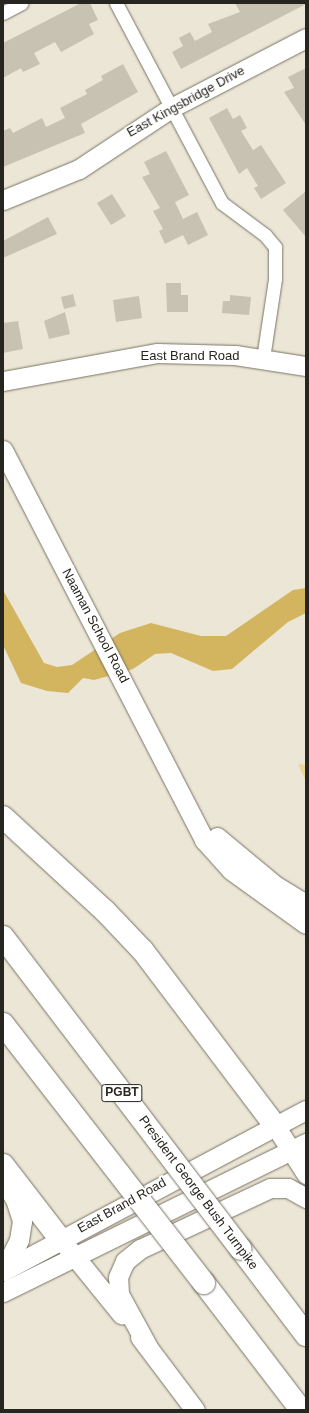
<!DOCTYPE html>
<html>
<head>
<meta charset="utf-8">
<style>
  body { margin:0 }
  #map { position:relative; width:309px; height:1413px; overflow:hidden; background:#ece6d6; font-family:Arial,sans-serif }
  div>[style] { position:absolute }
  .green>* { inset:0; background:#edd592 }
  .water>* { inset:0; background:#d3b55f }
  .building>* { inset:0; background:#c7c2b2 }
  .roads { filter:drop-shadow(0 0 1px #787364) drop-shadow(0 0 1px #787364) }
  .street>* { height:13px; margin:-6.5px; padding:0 6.5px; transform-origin:6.5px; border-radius:6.5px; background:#fff }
  .secondary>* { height:19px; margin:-9.5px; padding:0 9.5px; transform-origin:9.5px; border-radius:9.5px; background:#fff }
  .highway>* { height:22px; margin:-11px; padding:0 11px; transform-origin:11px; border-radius:11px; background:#fff }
  .bridges { filter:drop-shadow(0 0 1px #787364) drop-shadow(0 0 1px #787364) }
  .highway-bridge>* { height:22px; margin:-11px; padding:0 11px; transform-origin:11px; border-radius:11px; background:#fff }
  span { translate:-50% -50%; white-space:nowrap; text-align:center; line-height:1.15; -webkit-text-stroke:3.5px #fff; paint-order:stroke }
  .shield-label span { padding:1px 3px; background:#fff; border:1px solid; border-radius:3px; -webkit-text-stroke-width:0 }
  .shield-label { font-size:12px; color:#27251f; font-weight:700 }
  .street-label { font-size:13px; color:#27251f }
  .frame { position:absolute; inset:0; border:4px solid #27251f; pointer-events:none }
</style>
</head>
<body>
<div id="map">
  <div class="green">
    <div style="clip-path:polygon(298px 764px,306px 765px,306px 781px)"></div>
  </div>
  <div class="water">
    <div style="clip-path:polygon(306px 588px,306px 613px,288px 622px,232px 669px,213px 671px,171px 653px,155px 654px,133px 669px,94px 680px,83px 678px,68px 693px,47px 691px,21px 683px,3px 645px,3px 590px,44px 663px,57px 667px,72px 665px,120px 633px,151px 623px,201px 636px,226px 636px,293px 590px)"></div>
  </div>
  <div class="building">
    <div style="clip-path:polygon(81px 3px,90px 3px,98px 20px,89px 24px,94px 34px,61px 52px,55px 42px,34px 53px,40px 64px,23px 72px,21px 68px,3px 78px,3px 43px)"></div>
    <div style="clip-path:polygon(235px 3px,306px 4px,181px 69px,172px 52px,183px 46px,179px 38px,190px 32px,195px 41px,212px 32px,208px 24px,240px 12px)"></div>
    <div style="clip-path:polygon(123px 64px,138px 92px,81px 124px,85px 133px,3px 167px,3px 131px,10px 128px,13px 133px,42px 118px,46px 127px,65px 118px,60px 108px,87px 94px,85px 90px,103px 80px,101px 76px)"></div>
    <div style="clip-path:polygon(306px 68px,306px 125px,284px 92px,294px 88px,288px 77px)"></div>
    <div style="clip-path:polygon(227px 108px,233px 119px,240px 115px,247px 128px,241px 131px,253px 150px,261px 145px,286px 183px,261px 199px,254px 188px,258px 186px,247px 168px,239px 174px,209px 118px)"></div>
    <div style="clip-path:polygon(166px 151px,189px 195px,175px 202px,183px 219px,197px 212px,208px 235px,188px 245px,183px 235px,165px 244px,159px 231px,163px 229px,153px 211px,160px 208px,142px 177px,150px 174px,144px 162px)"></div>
    <div style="clip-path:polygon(306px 191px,306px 237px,283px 210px)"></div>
    <div style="clip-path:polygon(112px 194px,126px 216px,111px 225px,97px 203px)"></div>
    <div style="clip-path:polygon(48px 217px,57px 234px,3px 258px,3px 241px)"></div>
    <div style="clip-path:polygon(166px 283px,181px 283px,181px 295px,188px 295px,188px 312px,167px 312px)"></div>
    <div style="clip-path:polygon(73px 294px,76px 306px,64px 309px,61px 297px)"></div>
    <div style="clip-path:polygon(230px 295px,251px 297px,249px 315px,222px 313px,223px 301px,230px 301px)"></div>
    <div style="clip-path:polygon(139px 296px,142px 318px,116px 322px,113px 300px)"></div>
    <div style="clip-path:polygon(65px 312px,70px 334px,49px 339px,44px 321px)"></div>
    <div style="clip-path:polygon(18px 321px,23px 349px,3px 353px,3px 323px)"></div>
  </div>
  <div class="roads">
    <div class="street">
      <div style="left:116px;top:3px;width:226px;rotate:62.1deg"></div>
      <div style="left:222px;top:203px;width:54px;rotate:36.7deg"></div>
      <div style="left:265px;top:235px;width:16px;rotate:50deg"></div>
      <div style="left:275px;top:247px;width:32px;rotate:90deg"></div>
      <div style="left:275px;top:279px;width:80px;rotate:98.6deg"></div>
      <div style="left:3px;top:13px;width:21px;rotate:-28deg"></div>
    </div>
    <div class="secondary">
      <div style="left:3px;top:200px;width:82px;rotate:-22.2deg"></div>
      <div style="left:79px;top:169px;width:110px;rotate:-33.5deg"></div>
      <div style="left:171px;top:108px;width:152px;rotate:-27.4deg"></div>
      <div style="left:3px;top:381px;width:157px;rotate:-10.3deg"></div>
      <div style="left:157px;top:353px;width:78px;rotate:1.5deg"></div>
      <div style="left:235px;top:355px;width:72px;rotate:8.8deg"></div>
      <div style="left:3px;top:450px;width:439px;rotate:62.7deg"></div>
      <div style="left:204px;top:840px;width:40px;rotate:48deg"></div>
      <div style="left:231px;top:870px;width:92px;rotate:35.8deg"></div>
      <div style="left:217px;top:837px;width:77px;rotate:39.7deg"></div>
      <div style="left:276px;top:886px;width:35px;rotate:31deg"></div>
      <div style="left:276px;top:1127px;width:56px;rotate:57.4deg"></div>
      <div style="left:3px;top:1180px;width:22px;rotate:58deg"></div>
      <div style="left:15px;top:1199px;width:23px;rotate:72deg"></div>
      <div style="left:22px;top:1221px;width:19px;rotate:99deg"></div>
      <div style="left:19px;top:1240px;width:35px;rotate:117deg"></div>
      <div style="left:67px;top:1247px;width:87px;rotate:51deg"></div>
      <div style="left:3px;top:1271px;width:343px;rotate:-28deg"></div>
      <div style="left:3px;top:1292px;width:338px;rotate:-26.2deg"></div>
      <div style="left:140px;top:1337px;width:91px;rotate:53deg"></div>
      <div style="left:148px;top:1347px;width:60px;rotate:-118.7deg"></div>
      <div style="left:119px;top:1294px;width:17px;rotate:-93deg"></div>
      <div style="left:118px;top:1277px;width:17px;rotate:-66deg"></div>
      <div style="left:125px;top:1261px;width:19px;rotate:-39deg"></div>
      <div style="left:140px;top:1249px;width:144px;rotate:-25.1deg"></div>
      <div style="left:270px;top:1188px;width:18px"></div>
      <div style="left:288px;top:1188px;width:21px;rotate:29deg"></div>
    </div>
    <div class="highway">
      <div style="left:3px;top:817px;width:139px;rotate:42.7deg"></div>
      <div style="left:105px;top:911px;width:55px;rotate:46.5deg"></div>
      <div style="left:143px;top:951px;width:221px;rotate:52.9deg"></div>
      <div style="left:3px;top:1165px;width:95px;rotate:52.3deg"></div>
      <div style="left:241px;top:1249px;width:108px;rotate:52.9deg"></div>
      <div style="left:204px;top:1283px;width:160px;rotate:52.6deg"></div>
    </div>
  </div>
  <div class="bridges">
    <div class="highway-bridge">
      <div style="left:3px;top:937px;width:392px;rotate:52.7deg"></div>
      <div style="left:3px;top:1024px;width:328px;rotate:52.2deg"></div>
    </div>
  </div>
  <div class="shield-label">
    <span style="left:122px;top:1093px">PGBT</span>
  </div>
  <div class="street-label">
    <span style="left:186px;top:102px;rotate:-29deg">East Kingsbridge Drive</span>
    <span style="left:190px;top:356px">East Brand Road</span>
    <span style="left:95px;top:626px;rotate:62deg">Naaman School Road</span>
    <span style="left:198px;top:1193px;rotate:53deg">President George Bush Turnpike</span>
    <span style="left:122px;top:1206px;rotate:-29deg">East Brand Road</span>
  </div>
  <div class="frame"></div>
</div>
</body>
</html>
